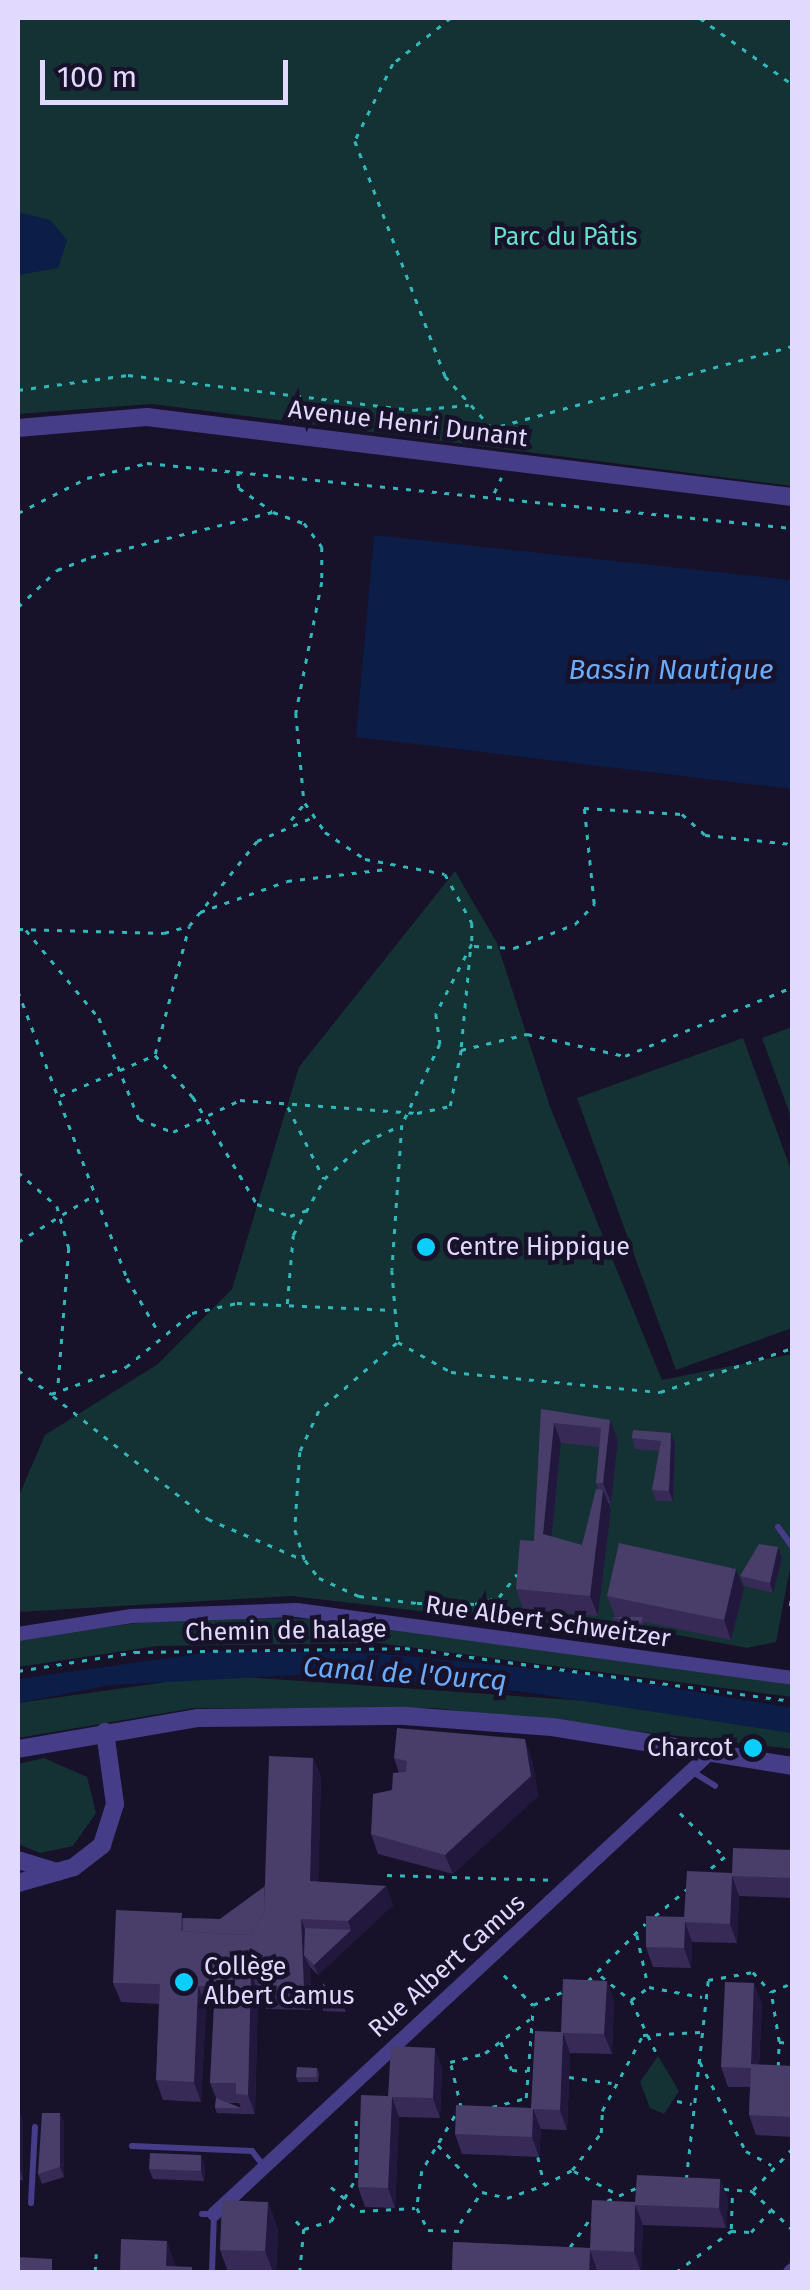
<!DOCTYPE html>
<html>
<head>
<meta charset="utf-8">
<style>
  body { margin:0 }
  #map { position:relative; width:810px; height:2290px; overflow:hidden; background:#171129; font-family:"Fira Sans",sans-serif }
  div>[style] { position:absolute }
  .green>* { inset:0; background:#143233 }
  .water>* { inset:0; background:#0c1d48 }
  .path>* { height:2.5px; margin-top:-1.25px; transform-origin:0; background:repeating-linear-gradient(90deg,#32b7ba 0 5px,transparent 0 13px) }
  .service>* { height:6px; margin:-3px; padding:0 3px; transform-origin:3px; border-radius:3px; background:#463d88 }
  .minor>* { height:14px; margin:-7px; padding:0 7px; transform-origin:7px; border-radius:7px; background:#463d88 }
  .tertiary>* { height:18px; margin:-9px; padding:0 9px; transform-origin:9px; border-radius:9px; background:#463d88 }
  .wall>* { inset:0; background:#372a57 }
  .shaded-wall>* { inset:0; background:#22183d }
  .building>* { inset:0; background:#493d69 }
  .dots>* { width:28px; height:28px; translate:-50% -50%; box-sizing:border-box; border:5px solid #171129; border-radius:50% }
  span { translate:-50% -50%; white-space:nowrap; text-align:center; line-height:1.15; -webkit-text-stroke:9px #171129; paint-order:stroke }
  .park-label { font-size:25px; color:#66dfcb }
  .street-label { font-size:25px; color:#e1dafe }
  .poi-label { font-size:25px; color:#e1dafe }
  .left { translate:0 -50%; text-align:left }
  .right { translate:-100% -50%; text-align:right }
  .water-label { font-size:28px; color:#6aacfc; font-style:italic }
  .frame { position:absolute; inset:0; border:20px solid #e1dafe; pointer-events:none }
  .scale { position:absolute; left:40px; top:60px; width:248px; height:45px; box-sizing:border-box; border:5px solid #e1dafe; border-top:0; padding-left:12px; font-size:30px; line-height:35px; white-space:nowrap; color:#e1dafe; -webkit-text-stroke:8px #171129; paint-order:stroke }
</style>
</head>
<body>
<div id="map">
  <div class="green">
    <div style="clip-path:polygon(18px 18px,792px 18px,792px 486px,152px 404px,18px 414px)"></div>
    <div style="clip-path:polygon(455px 871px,497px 943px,550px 1107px,662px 1380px,792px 1354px,792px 1558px,776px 1642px,747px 1648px,608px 1622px,520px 1623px,292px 1596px,18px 1612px,18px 1498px,45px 1435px,158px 1364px,232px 1289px,299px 1067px)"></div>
    <div style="clip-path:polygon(792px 1027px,792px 1120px,762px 1038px)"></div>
    <div style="clip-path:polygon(743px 1038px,792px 1173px,792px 1328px,676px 1370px,577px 1098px)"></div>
    <div style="clip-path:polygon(181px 1617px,313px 1619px,679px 1667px,792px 1685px,792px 1697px,378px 1643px,157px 1646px,18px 1667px,18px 1639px)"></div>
    <div style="clip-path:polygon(216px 1675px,602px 1702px,792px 1733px,792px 1749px,434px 1708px,194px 1708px,18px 1738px,18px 1703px)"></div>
    <div style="clip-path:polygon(44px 1758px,87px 1777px,96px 1813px,73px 1846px,40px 1853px,18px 1844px,18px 1764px)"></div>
    <div style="clip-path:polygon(658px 2056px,679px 2091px,664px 2114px,650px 2108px,640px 2082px)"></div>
  </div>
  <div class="water">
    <div style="clip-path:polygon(18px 212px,50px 220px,67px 240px,58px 268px,18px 275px)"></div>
    <div style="clip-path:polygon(374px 535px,792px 580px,792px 789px,356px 737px)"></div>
    <div style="clip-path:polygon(219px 1651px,377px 1653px,596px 1675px,792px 1708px,792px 1733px,518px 1691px,297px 1675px,111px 1685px,18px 1703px,18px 1679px)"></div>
  </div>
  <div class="path">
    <div style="left:451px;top:18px;width:74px;rotate:141.6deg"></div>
    <div style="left:393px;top:64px;width:86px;rotate:116.3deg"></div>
    <div style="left:355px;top:141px;width:252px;rotate:69deg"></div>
    <div style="left:445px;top:376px;width:94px;rotate:48deg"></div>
    <div style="left:700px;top:18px;width:113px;rotate:35.7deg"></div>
    <div style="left:18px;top:390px;width:111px;rotate:-7.8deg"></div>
    <div style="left:128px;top:375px;width:287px;rotate:7deg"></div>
    <div style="left:413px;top:410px;width:56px;rotate:-5.1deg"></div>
    <div style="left:500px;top:426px;width:303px;rotate:-15.3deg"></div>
    <div style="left:238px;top:471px;width:17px;rotate:87deg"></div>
    <div style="left:239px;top:488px;width:40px;rotate:34.9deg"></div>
    <div style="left:494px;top:493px;width:17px;rotate:-65deg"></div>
    <div style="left:18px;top:513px;width:77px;rotate:-26.9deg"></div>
    <div style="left:87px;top:478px;width:62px;rotate:-14deg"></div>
    <div style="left:147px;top:463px;width:648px;rotate:5.75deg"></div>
    <div style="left:18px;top:607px;width:54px;rotate:-43.5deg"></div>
    <div style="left:57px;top:570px;width:36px;rotate:-21deg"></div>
    <div style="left:91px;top:557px;width:187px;rotate:-13.9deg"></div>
    <div style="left:273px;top:512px;width:33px;rotate:20deg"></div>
    <div style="left:304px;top:523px;width:30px;rotate:53deg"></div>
    <div style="left:322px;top:547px;width:35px;rotate:90deg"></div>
    <div style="left:322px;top:582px;width:134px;rotate:101.2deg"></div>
    <div style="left:296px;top:713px;width:88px;rotate:84.8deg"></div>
    <div style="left:291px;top:820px;width:22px;rotate:-51deg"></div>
    <div style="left:305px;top:803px;width:35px;rotate:55deg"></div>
    <div style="left:325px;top:832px;width:48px;rotate:34deg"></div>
    <div style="left:365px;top:859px;width:81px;rotate:10.6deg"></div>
    <div style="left:445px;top:874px;width:56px;rotate:61.1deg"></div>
    <div style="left:472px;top:923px;width:21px;rotate:90deg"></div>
    <div style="left:472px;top:944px;width:79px;rotate:117.2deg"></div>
    <div style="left:436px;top:1014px;width:30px;rotate:82deg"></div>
    <div style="left:440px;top:1044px;width:89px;rotate:115.1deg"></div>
    <div style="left:402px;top:1125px;width:145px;rotate:93.9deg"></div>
    <div style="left:392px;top:1270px;width:72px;rotate:85.2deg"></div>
    <div style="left:398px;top:1342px;width:61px;rotate:29.5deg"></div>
    <div style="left:451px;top:1372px;width:210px;rotate:5.5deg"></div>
    <div style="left:660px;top:1392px;width:139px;rotate:-18.4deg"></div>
    <div style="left:200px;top:912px;width:92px;rotate:-19.6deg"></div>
    <div style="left:287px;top:881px;width:100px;rotate:-6.9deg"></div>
    <div style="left:18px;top:929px;width:146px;rotate:1.6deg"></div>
    <div style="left:164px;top:933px;width:26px;rotate:-16deg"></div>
    <div style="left:189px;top:926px;width:109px;rotate:-51.3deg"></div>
    <div style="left:257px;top:841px;width:59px;rotate:-23.1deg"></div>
    <div style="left:26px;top:930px;width:114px;rotate:50.3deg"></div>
    <div style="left:99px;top:1018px;width:109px;rotate:68.4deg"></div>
    <div style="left:139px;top:1119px;width:36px;rotate:21deg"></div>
    <div style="left:173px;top:1132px;width:74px;rotate:-25.5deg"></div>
    <div style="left:240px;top:1100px;width:177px;rotate:4.2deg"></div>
    <div style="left:417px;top:1113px;width:34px;rotate:-12deg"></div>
    <div style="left:450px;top:1106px;width:57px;rotate:-78.9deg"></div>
    <div style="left:461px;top:1050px;width:68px;rotate:-13.6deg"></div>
    <div style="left:527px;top:1034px;width:100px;rotate:12.7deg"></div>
    <div style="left:625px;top:1056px;width:181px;rotate:-22.4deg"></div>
    <div style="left:474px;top:946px;width:40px;rotate:2.9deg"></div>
    <div style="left:514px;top:948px;width:66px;rotate:-21.5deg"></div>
    <div style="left:575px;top:924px;width:28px;rotate:-46deg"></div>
    <div style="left:594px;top:904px;width:97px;rotate:-95.9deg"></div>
    <div style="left:584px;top:808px;width:98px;rotate:3.5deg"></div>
    <div style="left:682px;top:814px;width:31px;rotate:42deg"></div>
    <div style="left:705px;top:835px;width:87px;rotate:5.9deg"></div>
    <div style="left:18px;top:991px;width:307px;rotate:69.2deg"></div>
    <div style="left:127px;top:1278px;width:61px;rotate:59.7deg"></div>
    <div style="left:461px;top:1047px;width:96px;rotate:-84.6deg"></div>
    <div style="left:155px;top:1054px;width:132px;rotate:-75.1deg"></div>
    <div style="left:60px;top:1096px;width:103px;rotate:-23.3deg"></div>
    <div style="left:155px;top:1055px;width:57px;rotate:47.9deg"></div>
    <div style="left:193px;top:1097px;width:125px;rotate:59.1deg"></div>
    <div style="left:257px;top:1204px;width:35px;rotate:20deg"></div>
    <div style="left:290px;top:1216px;width:18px;rotate:-19deg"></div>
    <div style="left:288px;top:1107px;width:80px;rotate:63.4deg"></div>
    <div style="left:18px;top:1172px;width:52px;rotate:41.1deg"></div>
    <div style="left:57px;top:1206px;width:44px;rotate:74.1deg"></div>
    <div style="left:69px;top:1248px;width:141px;rotate:94.5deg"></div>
    <div style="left:18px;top:1242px;width:89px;rotate:-31.7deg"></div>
    <div style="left:287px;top:1304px;width:69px;rotate:-85deg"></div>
    <div style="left:293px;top:1235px;width:64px;rotate:-61deg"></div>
    <div style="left:324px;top:1179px;width:55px;rotate:-42.1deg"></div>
    <div style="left:365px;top:1142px;width:38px;rotate:-25deg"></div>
    <div style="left:397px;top:1343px;width:103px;rotate:138.9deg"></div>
    <div style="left:319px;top:1411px;width:45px;rotate:114.9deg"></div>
    <div style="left:300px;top:1452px;width:78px;rotate:93.7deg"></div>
    <div style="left:295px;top:1530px;width:32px;rotate:72deg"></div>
    <div style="left:305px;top:1560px;width:23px;rotate:52deg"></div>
    <div style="left:319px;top:1578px;width:44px;rotate:24.2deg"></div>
    <div style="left:359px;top:1596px;width:58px;rotate:6.9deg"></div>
    <div style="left:417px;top:1603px;width:58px;rotate:1deg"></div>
    <div style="left:475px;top:1604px;width:25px;rotate:-16deg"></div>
    <div style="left:499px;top:1597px;width:29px;rotate:-52deg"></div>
    <div style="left:18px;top:1370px;width:41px;rotate:36deg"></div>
    <div style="left:51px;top:1394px;width:80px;rotate:-19.8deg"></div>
    <div style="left:126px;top:1367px;width:85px;rotate:-39.3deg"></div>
    <div style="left:192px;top:1313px;width:46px;rotate:-12.5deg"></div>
    <div style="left:237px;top:1303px;width:156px;rotate:2.6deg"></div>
    <div style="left:53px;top:1396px;width:198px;rotate:38.4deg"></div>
    <div style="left:208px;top:1519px;width:104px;rotate:23.1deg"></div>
    <div style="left:790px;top:1606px;width:13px;rotate:-81deg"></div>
    <div style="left:18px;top:1671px;width:119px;rotate:-9.2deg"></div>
    <div style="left:135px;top:1652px;width:270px;rotate:-0.8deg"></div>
    <div style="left:405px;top:1648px;width:391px;rotate:7.8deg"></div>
    <div style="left:680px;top:1813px;width:63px;rotate:44.4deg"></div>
    <div style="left:725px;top:1857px;width:26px;rotate:140deg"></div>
    <div style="left:387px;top:1875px;width:164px;rotate:1.7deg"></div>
    <div style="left:655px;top:1916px;width:42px;rotate:-40.2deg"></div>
    <div style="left:637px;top:1935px;width:51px;rotate:77.6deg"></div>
    <div style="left:504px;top:1975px;width:42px;rotate:46deg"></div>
    <div style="left:533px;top:2005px;width:32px;rotate:-24deg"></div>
    <div style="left:601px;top:1976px;width:38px;rotate:39deg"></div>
    <div style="left:631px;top:2000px;width:62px;rotate:64.3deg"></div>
    <div style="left:588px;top:1981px;width:81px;rotate:-45deg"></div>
    <div style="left:631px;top:2000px;width:22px;rotate:-36deg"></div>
    <div style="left:649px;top:1987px;width:54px;rotate:10.7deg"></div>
    <div style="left:501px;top:2042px;width:30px;rotate:69deg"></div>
    <div style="left:512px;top:2070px;width:15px;rotate:4deg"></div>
    <div style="left:779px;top:2042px;width:51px;rotate:-99.1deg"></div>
    <div style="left:771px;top:1992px;width:23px;rotate:-23deg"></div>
    <div style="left:700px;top:2062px;width:100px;rotate:62.7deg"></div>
    <div style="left:746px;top:2151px;width:29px;rotate:29deg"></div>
    <div style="left:778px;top:2067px;width:25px;rotate:-88deg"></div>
    <div style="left:779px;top:2042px;width:13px;rotate:4deg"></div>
    <div style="left:569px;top:2077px;width:43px;rotate:7.9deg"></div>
    <div style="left:677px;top:2101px;width:15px;rotate:11deg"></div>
    <div style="left:492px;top:2107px;width:35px;rotate:-15deg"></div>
    <div style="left:526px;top:2098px;width:91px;rotate:-85.6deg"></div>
    <div style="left:461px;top:2108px;width:47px;rotate:-103.4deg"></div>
    <div style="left:450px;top:2062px;width:36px;rotate:-14deg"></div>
    <div style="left:485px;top:2053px;width:56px;rotate:-37.1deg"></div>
    <div style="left:455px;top:2116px;width:64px;rotate:121deg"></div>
    <div style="left:422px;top:2171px;width:37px;rotate:98deg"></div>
    <div style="left:417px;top:2208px;width:25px;rotate:63deg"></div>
    <div style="left:428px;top:2230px;width:32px;rotate:2deg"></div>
    <div style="left:438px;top:2145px;width:64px;rotate:46.9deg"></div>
    <div style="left:482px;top:2192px;width:26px;rotate:13deg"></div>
    <div style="left:507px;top:2198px;width:39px;rotate:-19deg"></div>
    <div style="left:544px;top:2185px;width:32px;rotate:-28deg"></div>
    <div style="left:572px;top:2170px;width:47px;rotate:-51.9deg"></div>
    <div style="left:601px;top:2133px;width:22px;rotate:-87deg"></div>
    <div style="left:602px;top:2111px;width:86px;rotate:-61.7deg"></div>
    <div style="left:643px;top:2035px;width:57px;rotate:-3deg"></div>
    <div style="left:538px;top:2157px;width:28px;rotate:77deg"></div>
    <div style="left:574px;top:2171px;width:47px;rotate:28.2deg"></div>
    <div style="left:686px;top:2180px;width:201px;rotate:-83.7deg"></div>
    <div style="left:708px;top:1980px;width:46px;rotate:-10.1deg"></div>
    <div style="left:753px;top:1972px;width:27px;rotate:48deg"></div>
    <div style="left:331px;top:2187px;width:38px;rotate:40deg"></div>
    <div style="left:360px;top:2211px;width:55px;rotate:-3.1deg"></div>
    <div style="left:724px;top:2189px;width:28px;rotate:4deg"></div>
    <div style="left:752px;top:2191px;width:55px;rotate:43.5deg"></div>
    <div style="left:753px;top:2190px;width:57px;rotate:-46.4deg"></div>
    <div style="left:607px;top:2201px;width:32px;rotate:-24deg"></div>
    <div style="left:296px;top:2221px;width:11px;rotate:45deg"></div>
    <div style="left:304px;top:2229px;width:43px;rotate:95.3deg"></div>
    <div style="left:460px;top:2223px;width:37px;rotate:-55deg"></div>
    <div style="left:304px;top:2229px;width:28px;rotate:-17deg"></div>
    <div style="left:331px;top:2221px;width:50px;rotate:-59.8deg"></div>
    <div style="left:356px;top:2178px;width:65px;rotate:-90deg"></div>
    <div style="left:731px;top:2229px;width:37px;rotate:-88deg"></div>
    <div style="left:570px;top:2247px;width:42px;rotate:-54.8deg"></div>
    <div style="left:95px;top:2272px;width:18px;rotate:-87deg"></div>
    <div style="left:676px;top:2272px;width:69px;rotate:-36.7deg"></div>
    <div style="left:731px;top:2231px;width:20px;rotate:3deg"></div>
    <div style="left:751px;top:2232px;width:30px;rotate:-48deg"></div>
  </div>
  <div class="service">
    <div style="left:778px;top:1527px;width:24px;rotate:54deg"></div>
    <div style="left:693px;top:1772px;width:26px;rotate:32deg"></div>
    <div style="left:132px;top:2146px;width:120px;rotate:2.4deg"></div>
    <div style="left:252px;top:2151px;width:18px;rotate:52deg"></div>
    <div style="left:31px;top:2203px;width:76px;rotate:-87deg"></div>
    <div style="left:202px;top:2214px;width:12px"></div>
    <div style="left:214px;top:2214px;width:58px;rotate:92deg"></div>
  </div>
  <div class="minor">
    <div style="left:18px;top:1634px;width:115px;rotate:-9deg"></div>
    <div style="left:132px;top:1616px;width:165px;rotate:-2.1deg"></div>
    <div style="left:297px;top:1610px;width:500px;rotate:7.8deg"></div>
    <div style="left:214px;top:2214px;width:680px;rotate:-42.91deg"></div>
    <div style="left:790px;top:2272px;width:3px;rotate:-45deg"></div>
  </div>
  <div class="tertiary">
    <div style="left:18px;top:428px;width:129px;rotate:-4.9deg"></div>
    <div style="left:147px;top:417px;width:650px;rotate:7.07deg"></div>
    <div style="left:18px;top:1749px;width:183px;rotate:-9.8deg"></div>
    <div style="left:198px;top:1718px;width:207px;rotate:-0.6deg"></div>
    <div style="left:405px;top:1716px;width:147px;rotate:4.3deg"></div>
    <div style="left:552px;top:1727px;width:243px;rotate:9.2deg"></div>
    <div style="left:18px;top:1860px;width:41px;rotate:17.1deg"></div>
    <div style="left:18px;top:1883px;width:58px;rotate:-15.9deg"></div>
    <div style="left:74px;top:1867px;width:36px;rotate:-38deg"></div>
    <div style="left:102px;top:1845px;width:43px;rotate:-72.4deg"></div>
    <div style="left:115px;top:1804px;width:73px;rotate:-97.9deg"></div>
  </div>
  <div class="wall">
    <div style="clip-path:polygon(evenodd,541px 1409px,610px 1420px,618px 1440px,611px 1503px,608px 1503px,611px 1510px,598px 1616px,523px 1609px,516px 1589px,534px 1541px,541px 1409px,561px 1443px,599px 1447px,596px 1483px,598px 1489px,582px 1545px,552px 1537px,561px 1443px)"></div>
    <div style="clip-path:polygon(633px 1430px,675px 1444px,673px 1501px,656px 1501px,652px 1490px,659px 1451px,635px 1449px,632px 1438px)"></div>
    <div style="clip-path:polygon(782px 1558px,773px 1593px,744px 1586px,740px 1576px)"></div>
    <div style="clip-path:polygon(744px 1589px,731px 1640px,644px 1622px,643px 1628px,614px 1622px,612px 1617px,621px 1617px,615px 1616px,607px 1596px)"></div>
    <div style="clip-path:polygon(313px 1758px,321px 1777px,318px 1882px,386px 1886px,393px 1905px,318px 1975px,310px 1967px,311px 2010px,266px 2009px,260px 1992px,258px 1992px,255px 2114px,243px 2114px,239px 2103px,228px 2103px,241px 2108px,243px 2114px,217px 2113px,215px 2108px,216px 2098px,210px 2083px,214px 2006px,206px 2005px,201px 2102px,163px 2100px,156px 2080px,159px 2004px,121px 2002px,113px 1983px,183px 1918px,220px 1919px,264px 1887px)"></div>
    <div style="clip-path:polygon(394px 1758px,532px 1759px,538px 1796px,453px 1874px,378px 1854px,371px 1834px,399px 1773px)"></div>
    <div style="clip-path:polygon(792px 1850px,792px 1898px,739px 1896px,737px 1943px,692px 1942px,691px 1968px,653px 1967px,646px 1947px,684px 1917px,732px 1873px)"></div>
    <div style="clip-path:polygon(607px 1981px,614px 2001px,612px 2054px,570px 2053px,567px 2130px,541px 2129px,539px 2157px,462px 2154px,455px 2134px,531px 2108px,561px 2032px)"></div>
    <div style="clip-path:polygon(762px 2003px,759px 2065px,792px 2066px,792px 2137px,756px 2135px,749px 2115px,750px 2087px,728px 2087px,721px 2067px)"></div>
    <div style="clip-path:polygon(322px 2006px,344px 2007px,346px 2012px,323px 2011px)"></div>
    <div style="clip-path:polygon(442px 2067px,440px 2118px,399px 2117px,395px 2208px,365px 2207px,358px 2187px,388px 2096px)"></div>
    <div style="clip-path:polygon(317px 2068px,319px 2073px,318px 2082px,298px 2082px,296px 2077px)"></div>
    <div style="clip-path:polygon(18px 2107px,23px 2122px,23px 2180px,18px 2180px)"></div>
    <div style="clip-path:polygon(60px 2113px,64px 2123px,64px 2177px,42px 2184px,38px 2174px)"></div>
    <div style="clip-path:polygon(205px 2166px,204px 2181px,153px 2179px,149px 2169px)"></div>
    <div style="clip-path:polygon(720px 2179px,728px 2199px,726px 2228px,643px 2225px,641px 2272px,597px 2270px,597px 2272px,452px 2272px,453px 2242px,590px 2248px,635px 2202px)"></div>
    <div style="clip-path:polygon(268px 2202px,278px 2230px,276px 2272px,228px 2272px,220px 2250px)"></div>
  </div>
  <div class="shaded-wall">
    <div style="clip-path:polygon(610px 1420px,618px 1440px,611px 1503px,603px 1483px)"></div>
    <div style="clip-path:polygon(554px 1423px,561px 1443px,550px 1554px,543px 1534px)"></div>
    <div style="clip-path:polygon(671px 1433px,675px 1444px,673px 1501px,669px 1491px)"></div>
    <div style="clip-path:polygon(603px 1490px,611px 1510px,598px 1616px,590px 1596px)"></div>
    <div style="clip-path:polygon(778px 1547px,782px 1558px,773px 1593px,770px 1583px)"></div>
    <div style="clip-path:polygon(736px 1569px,744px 1589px,731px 1640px,724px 1620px)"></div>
    <div style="clip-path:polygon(525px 1739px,532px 1759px,538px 1796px,453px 1874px,445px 1855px)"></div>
    <div style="clip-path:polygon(313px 1758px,321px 1777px,318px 1901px,310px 1881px)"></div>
    <div style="clip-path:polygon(732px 1876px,739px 1896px,737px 1943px,730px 1924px)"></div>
    <div style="clip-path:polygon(386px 1886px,393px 1905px,318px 1975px,314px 1965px,351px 1930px,348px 1921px)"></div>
    <div style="clip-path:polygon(301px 1919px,309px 1939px,304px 1955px,310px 1967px,311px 2010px,304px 1990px)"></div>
    <div style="clip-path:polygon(685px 1922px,692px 1942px,691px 1968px,684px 1948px)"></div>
    <div style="clip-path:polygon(251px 1972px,258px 1992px,255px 2114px,248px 2095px)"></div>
    <div style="clip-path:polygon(607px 1981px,614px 2001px,612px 2054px,604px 2034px)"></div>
    <div style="clip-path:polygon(754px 1983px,762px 2003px,758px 2084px,751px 2064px)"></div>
    <div style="clip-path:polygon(198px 1986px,206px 2005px,201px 2102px,194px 2082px)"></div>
    <div style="clip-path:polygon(563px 2033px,570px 2053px,567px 2130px,560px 2110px)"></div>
    <div style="clip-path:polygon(435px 2048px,442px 2067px,440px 2118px,433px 2098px)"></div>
    <div style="clip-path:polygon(392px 2097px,399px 2117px,395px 2208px,388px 2188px)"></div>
    <div style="clip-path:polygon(18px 2107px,23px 2122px,23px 2180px,18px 2165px)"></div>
    <div style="clip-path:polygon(533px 2109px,541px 2129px,539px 2157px,532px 2137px)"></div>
    <div style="clip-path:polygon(60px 2113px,64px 2123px,64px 2177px,60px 2167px)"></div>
    <div style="clip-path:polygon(201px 2155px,205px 2166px,204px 2181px,201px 2171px)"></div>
    <div style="clip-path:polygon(720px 2179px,728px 2199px,726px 2228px,719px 2208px)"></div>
    <div style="clip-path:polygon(268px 2202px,278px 2230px,276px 2272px,273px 2272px,265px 2251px)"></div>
    <div style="clip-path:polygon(635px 2205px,643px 2225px,641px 2272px,634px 2252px)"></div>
    <div style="clip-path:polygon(167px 2241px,177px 2269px,166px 2266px)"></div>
    <div style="clip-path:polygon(590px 2250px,597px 2270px,597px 2272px,589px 2272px)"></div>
  </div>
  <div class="building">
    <div style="clip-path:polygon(541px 1409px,610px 1420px,603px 1483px,596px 1483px,601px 1428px,554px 1423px,543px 1534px,582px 1545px,596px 1489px,603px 1490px,590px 1596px,516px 1589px,520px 1540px,534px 1541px)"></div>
    <div style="clip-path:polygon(633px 1430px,671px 1433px,669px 1491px,652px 1490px,661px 1441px,632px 1438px)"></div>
    <div style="clip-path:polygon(619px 1543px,736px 1569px,724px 1620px,607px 1596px)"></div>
    <div style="clip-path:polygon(759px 1544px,778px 1547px,770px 1583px,740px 1576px)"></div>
    <div style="clip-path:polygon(612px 1617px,643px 1617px,641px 1623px)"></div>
    <div style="clip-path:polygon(397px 1728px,525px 1739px,531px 1776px,445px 1855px,371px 1834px,373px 1794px,392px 1790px,393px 1773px,406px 1772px,407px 1761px,394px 1758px)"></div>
    <div style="clip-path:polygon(269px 1756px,313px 1758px,310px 1881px,386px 1886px,348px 1921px,301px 1919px,304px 1990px,259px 1989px,260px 1972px,251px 1972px,248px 2095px,236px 2094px,236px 2083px,210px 2083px,215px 1986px,198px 1986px,194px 2082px,156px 2080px,160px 1984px,113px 1983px,116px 1910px,182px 1913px,181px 1931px,249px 1935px,264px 1913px)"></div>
    <div style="clip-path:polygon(733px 1848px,792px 1850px,792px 1878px,732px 1876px,730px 1924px,685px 1922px,684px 1948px,646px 1947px,646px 1916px,684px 1917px,687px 1871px,732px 1873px)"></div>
    <div style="clip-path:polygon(264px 1887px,264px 1913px,249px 1935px,183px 1931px,183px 1918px,220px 1919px)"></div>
    <div style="clip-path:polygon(305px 1928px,351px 1930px,314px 1965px,304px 1955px)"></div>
    <div style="clip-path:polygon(563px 1979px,607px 1981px,604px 2034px,563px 2033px,560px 2110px,533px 2109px,532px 2137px,455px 2134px,456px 2105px,531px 2108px,535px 2031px,561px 2032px)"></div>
    <div style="clip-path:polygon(725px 1982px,754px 1983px,751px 2064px,792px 2066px,792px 2117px,749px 2115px,751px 2068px,721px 2067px)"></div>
    <div style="clip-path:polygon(323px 1983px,344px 2007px,322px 2006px)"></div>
    <div style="clip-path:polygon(391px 2046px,435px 2048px,433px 2098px,392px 2097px,388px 2188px,358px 2187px,361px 2095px,388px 2096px)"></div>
    <div style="clip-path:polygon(297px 2067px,317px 2068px,316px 2077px,296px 2077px)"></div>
    <div style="clip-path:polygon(216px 2098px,241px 2108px,215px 2108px)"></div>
    <div style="clip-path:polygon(42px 2113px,60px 2113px,60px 2167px,38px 2174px)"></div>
    <div style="clip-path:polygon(150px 2153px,201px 2155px,201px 2171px,149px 2169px)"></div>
    <div style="clip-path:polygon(637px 2175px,720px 2179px,719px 2208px,635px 2205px,634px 2252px,590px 2250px,589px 2272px,452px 2271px,453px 2242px,590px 2248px,592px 2200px,635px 2202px)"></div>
    <div style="clip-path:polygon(222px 2200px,268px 2202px,265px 2251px,220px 2250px)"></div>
    <div style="clip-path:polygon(121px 2239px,167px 2241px,166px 2266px,192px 2267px,192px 2272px,120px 2272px)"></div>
    <div style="clip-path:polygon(18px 2257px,52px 2259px,52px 2272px,18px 2272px)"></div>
  </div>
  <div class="dots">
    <div style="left:426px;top:1247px;background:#0acefb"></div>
    <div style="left:753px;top:1748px;background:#0acefb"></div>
    <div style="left:184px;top:1982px;background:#0acefb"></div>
  </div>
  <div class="park-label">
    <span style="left:565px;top:237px">Parc du Pâtis</span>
  </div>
  <div class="street-label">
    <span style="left:408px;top:424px;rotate:7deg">Avenue Henri Dunant</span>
    <span style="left:548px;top:1622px;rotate:8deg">Rue Albert Schweitzer</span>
    <span style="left:286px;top:1631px;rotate:-1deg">Chemin de halage</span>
    <span style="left:447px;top:1966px;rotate:-42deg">Rue Albert Camus</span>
  </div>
  <div class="poi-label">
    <span class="left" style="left:446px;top:1247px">Centre Hippique</span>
    <span class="right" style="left:733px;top:1748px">Charcot</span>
    <span class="left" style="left:204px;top:1982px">Collège<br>Albert Camus</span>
  </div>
  <div class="water-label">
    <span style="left:671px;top:670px">Bassin Nautique</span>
    <span style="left:405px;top:1674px;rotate:4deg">Canal de l'Ourcq</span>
  </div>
  <div class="frame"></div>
  <div class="scale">100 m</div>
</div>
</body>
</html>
